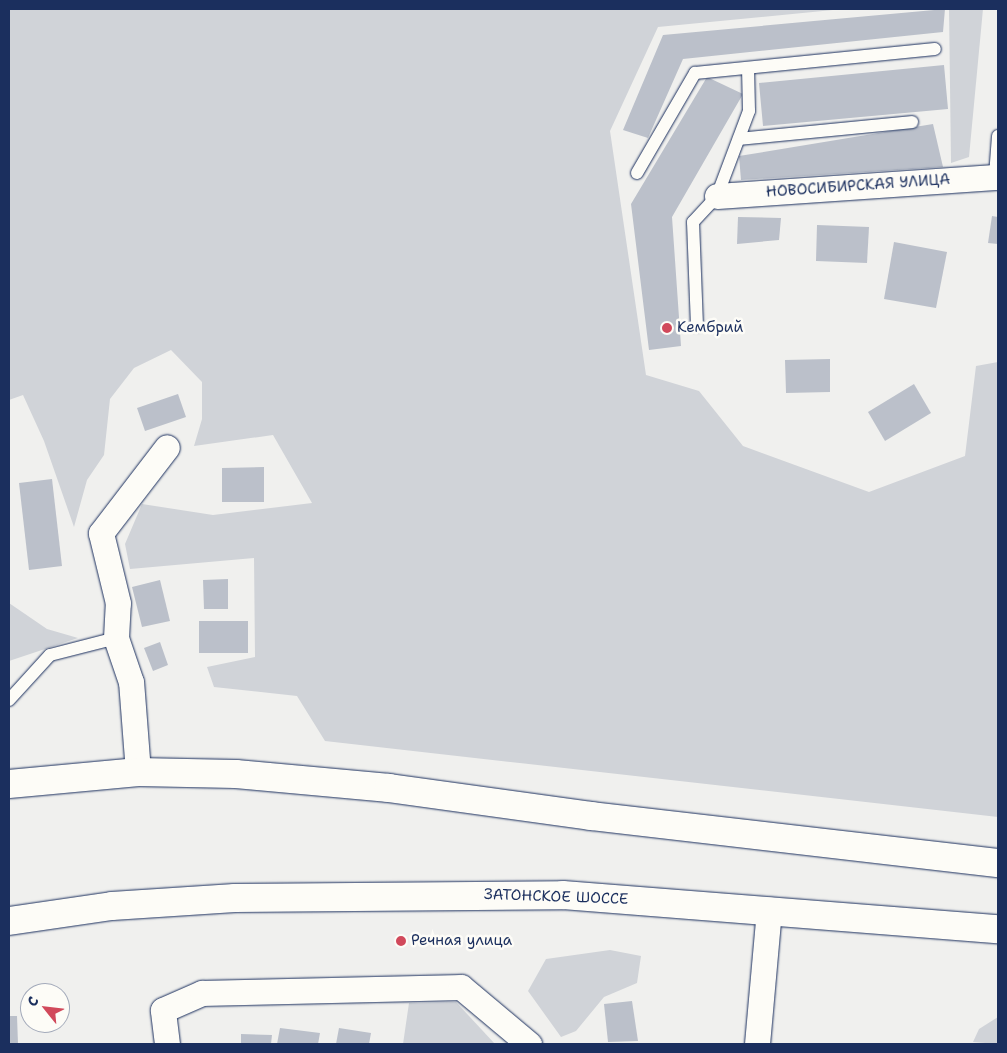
<!DOCTYPE html>
<html>
<head>
<meta charset="utf-8">
<style>
  body { margin:0 }
  #map { position:relative; width:1007px; height:1053px; overflow:hidden; background:#f0f0ee; font-family:"Shantell Sans",sans-serif }
  div>[style] { position:absolute }
  .green>* { inset:0; background:#d0d3d8 }
  .building>* { inset:0; background:#bbc0ca }
  .roads { filter:drop-shadow(0 0 1px #1b2f5e) drop-shadow(0 0 1px #1b2f5e) }
  .service>* { height:12px; margin:-6px; padding:0 6px; transform-origin:6px; border-radius:6px; background:#fdfcf7 }
  .minor>* { height:25px; margin:-12.5px; padding:0 12.5px; transform-origin:12.5px; border-radius:12.5px; background:#fdfcf7 }
  .primary>* { height:28px; margin:-14px; padding:0 14px; transform-origin:14px; border-radius:14px; background:#fdfcf7 }
  .dots>* { width:14px; height:14px; translate:-50% -50%; box-sizing:border-box; border:2px solid #fdfcf7; border-radius:50% }
  span { translate:-50% -50%; white-space:nowrap; text-align:center; line-height:1.15; -webkit-text-stroke:5px #fdfcf7; paint-order:stroke }
  .street-label { font-size:15px; color:#1b2f5e }
  .poi-label { font-size:15px; color:#1b2f5e }
  .left { translate:0 -50%; text-align:left }
  .frame { position:absolute; inset:0; border:10px solid #1b2f5e; pointer-events:none }
  .north { position:absolute; left:20px; top:983px; width:50px; height:50px; box-sizing:border-box; background:#fdfcf7; border:1px solid #a3aaba; border-radius:50%; rotate:299deg; font-size:14px; font-weight:700; line-height:20px; text-align:center; color:#1b2f5e }
  .north::after { content:''; display:block; margin:auto; width:18px; height:22px; background:#d1495b; clip-path:polygon(50% 0,100% 100%,50% 72%,0 100%) }
</style>
</head>
<body>
<div id="map">
  <div class="green">
    <div style="clip-path:polygon(9px 9px,843px 9px,658px 27px,610px 131px,646px 375px,699px 391px,743px 446px,869px 492px,965px 456px,976px 366px,998px 362px,998px 817px,325px 741px,297px 696px,214px 687px,207px 667px,255px 657px,254px 558px,130px 569px,125px 544px,142px 504px,213px 515px,312px 503px,273px 435px,194px 446px,202px 419px,202px 382px,171px 350px,134px 368px,110px 399px,104px 455px,87px 480px,74px 527px,44px 441px,23px 395px,9px 400px)"></div>
    <div style="clip-path:polygon(949px 9px,983px 9px,969px 157px,951px 163px)"></div>
    <div style="clip-path:polygon(9px 603px,47px 629px,78px 638px,9px 661px)"></div>
    <div style="clip-path:polygon(610px 950px,641px 956px,637px 983px,604px 997px,576px 1031px,561px 1037px,528px 991px,546px 959px)"></div>
    <div style="clip-path:polygon(456px 1002px,495px 1044px,403px 1044px,409px 1003px)"></div>
    <div style="clip-path:polygon(998px 1017px,998px 1044px,973px 1042px,979px 1029px)"></div>
  </div>
  <div class="building">
    <div style="clip-path:polygon(945px 9px,943px 32px,683px 59px,648px 138px,623px 130px,663px 35px)"></div>
    <div style="clip-path:polygon(944px 65px,948px 109px,763px 126px,759px 83px)"></div>
    <div style="clip-path:polygon(707px 77px,743px 94px,672px 217px,681px 346px,649px 350px,631px 204px)"></div>
    <div style="clip-path:polygon(933px 124px,943px 167px,741px 180px,739px 156px)"></div>
    <div style="clip-path:polygon(992px 216px,998px 217px,998px 244px,988px 243px)"></div>
    <div style="clip-path:polygon(738px 217px,781px 218px,779px 240px,737px 244px)"></div>
    <div style="clip-path:polygon(817px 225px,869px 227px,867px 263px,816px 261px)"></div>
    <div style="clip-path:polygon(894px 242px,947px 252px,936px 308px,884px 299px)"></div>
    <div style="clip-path:polygon(830px 359px,830px 392px,786px 393px,785px 360px)"></div>
    <div style="clip-path:polygon(914px 384px,931px 413px,885px 441px,868px 412px)"></div>
    <div style="clip-path:polygon(178px 394px,186px 417px,145px 431px,137px 408px)"></div>
    <div style="clip-path:polygon(264px 467px,264px 502px,222px 502px,222px 468px)"></div>
    <div style="clip-path:polygon(52px 479px,62px 566px,29px 570px,19px 483px)"></div>
    <div style="clip-path:polygon(228px 579px,228px 609px,204px 609px,203px 580px)"></div>
    <div style="clip-path:polygon(160px 580px,170px 621px,142px 627px,132px 587px)"></div>
    <div style="clip-path:polygon(199px 621px,248px 621px,248px 653px,199px 653px)"></div>
    <div style="clip-path:polygon(160px 642px,168px 665px,153px 671px,144px 648px)"></div>
    <div style="clip-path:polygon(632px 1001px,638px 1041px,608px 1042px,604px 1004px)"></div>
    <div style="clip-path:polygon(9px 1016px,17px 1016px,18px 1044px,9px 1044px)"></div>
    <div style="clip-path:polygon(280px 1028px,320px 1033px,318px 1044px,277px 1044px)"></div>
    <div style="clip-path:polygon(339px 1028px,371px 1033px,369px 1044px,336px 1044px)"></div>
    <div style="clip-path:polygon(241px 1034px,272px 1035px,271px 1044px,241px 1044px)"></div>
  </div>
  <div class="roads">
    <div class="service">
      <div style="left:739px;top:139px;width:174px;rotate:-5.6deg"></div>
      <div style="left:637px;top:173px;width:116px;rotate:-59.9deg"></div>
      <div style="left:695px;top:73px;width:241px;rotate:-5.7deg"></div>
      <div style="left:995px;top:176px;width:40px;rotate:-85.7deg"></div>
      <div style="left:697px;top:326px;width:104px;rotate:-92.2deg"></div>
      <div style="left:693px;top:222px;width:35px;rotate:-47deg"></div>
      <div style="left:717px;top:196px;width:91px;rotate:-69.4deg"></div>
      <div style="left:749px;top:111px;width:43px;rotate:-91.3deg"></div>
      <div style="left:9px;top:700px;width:61px;rotate:-47.7deg"></div>
      <div style="left:50px;top:655px;width:68px;rotate:-14.4deg"></div>
    </div>
    <div class="minor">
      <div style="left:717px;top:196px;width:282px;rotate:-3.9deg"></div>
      <div style="left:138px;top:772px;width:90px;rotate:-94.4deg"></div>
      <div style="left:131px;top:682px;width:46px;rotate:-108.8deg"></div>
      <div style="left:116px;top:638px;width:35px;rotate:-87deg"></div>
      <div style="left:118px;top:603px;width:72px;rotate:-103.7deg"></div>
      <div style="left:101px;top:533px;width:108px;rotate:-52.5deg"></div>
      <div style="left:167px;top:1044px;width:34px;rotate:-97deg"></div>
      <div style="left:163px;top:1010px;width:43px;rotate:-23.6deg"></div>
      <div style="left:202px;top:993px;width:259px;rotate:-1.3deg"></div>
      <div style="left:461px;top:987px;width:89px;rotate:40deg"></div>
      <div style="left:757px;top:1044px;width:135px;rotate:-84.9deg"></div>
    </div>
    <div class="primary">
      <div style="left:9px;top:784px;width:130px;rotate:-5.3deg"></div>
      <div style="left:138px;top:772px;width:98px;rotate:1.2deg"></div>
      <div style="left:236px;top:774px;width:154px;rotate:5.2deg"></div>
      <div style="left:389px;top:788px;width:204px;rotate:7.9deg"></div>
      <div style="left:591px;top:816px;width:410px;rotate:6.6deg"></div>
      <div style="left:9px;top:921px;width:104px;rotate:-8.3deg"></div>
      <div style="left:112px;top:906px;width:123px;rotate:-3.7deg"></div>
      <div style="left:235px;top:898px;width:328px;rotate:-0.5deg"></div>
      <div style="left:563px;top:895px;width:436px;rotate:4.5deg"></div>
    </div>
  </div>
  <div class="dots">
    <div style="left:667px;top:328px;background:#d1495b"></div>
    <div style="left:401px;top:941px;background:#d1495b"></div>
  </div>
  <div class="street-label">
    <span style="left:858px;top:186px;rotate:-4deg">НОВОСИБИРСКАЯ УЛИЦА</span>
    <span style="left:556px;top:897px;rotate:2deg">ЗАТОНСКОЕ ШОССЕ</span>
  </div>
  <div class="poi-label">
    <span class="left" style="left:677px;top:328px">Кембрий</span>
    <span class="left" style="left:411px;top:941px">Речная улица</span>
  </div>
  <div class="frame"></div>
  <div class="north">С</div>
</div>
</body>
</html>
